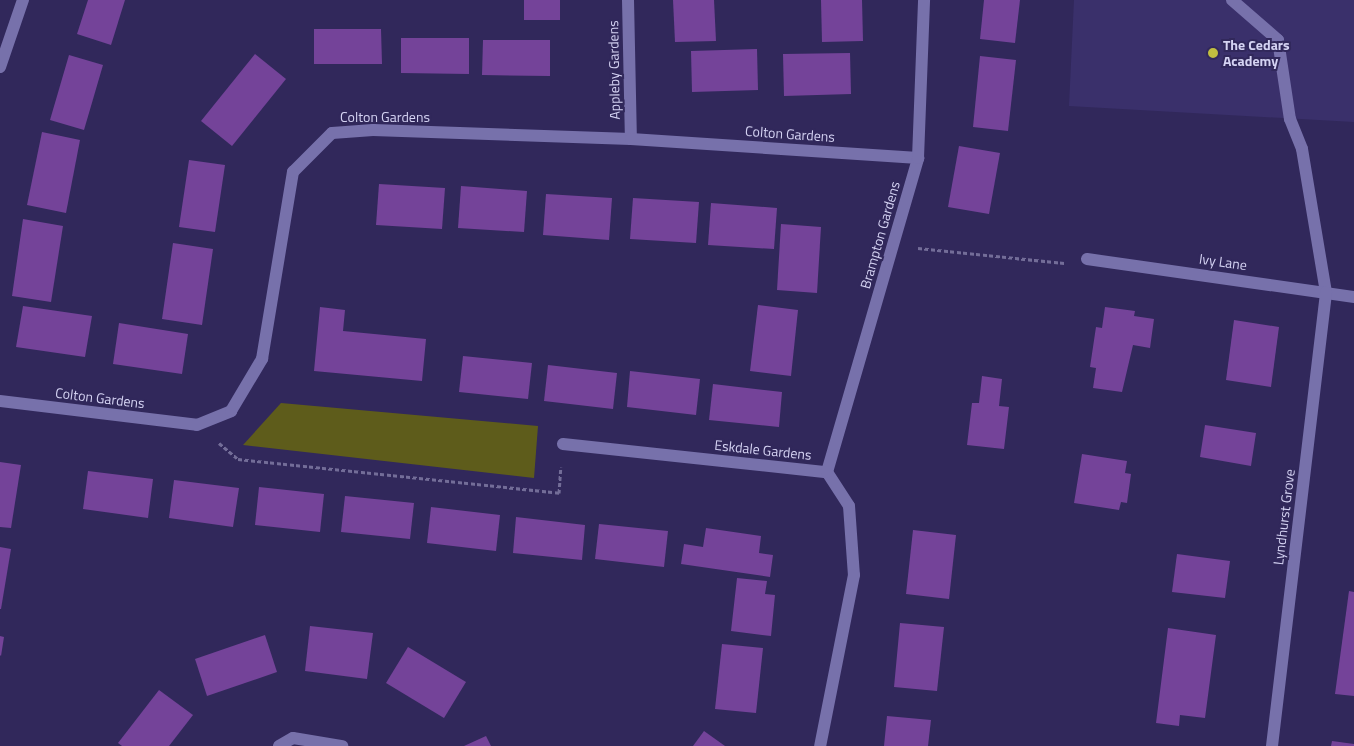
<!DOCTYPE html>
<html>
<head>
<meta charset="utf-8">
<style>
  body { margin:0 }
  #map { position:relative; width:1354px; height:746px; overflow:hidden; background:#31285b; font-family:"Titillium Web",sans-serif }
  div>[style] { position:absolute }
  .built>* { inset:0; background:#3a306b }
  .green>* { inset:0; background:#5e5c1b }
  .building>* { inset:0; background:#744399 }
  .path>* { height:3px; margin-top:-1.5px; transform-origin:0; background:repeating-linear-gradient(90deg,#736d98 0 4px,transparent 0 6.5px) }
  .lane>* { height:12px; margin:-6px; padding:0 6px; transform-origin:6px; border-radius:6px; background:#7771ab }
  .street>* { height:12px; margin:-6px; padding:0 6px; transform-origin:6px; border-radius:6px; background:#7771ab }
  .dots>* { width:14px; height:14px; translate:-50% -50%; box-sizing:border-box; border:2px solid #31285b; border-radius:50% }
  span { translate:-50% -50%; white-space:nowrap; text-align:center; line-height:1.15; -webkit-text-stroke:4px #31285b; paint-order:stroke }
  .poi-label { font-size:14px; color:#d5d3f3; font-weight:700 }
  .left { translate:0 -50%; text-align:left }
  .street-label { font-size:14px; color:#d5d3f3 }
</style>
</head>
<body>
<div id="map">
  <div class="built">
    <div style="clip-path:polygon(1074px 0,1354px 0,1354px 122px,1069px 106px)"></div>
  </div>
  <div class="green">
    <div style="clip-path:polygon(281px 403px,538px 426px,534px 478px,243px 445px)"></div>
  </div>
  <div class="building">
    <div style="clip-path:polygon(88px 0,125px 0,111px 45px,77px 34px)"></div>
    <div style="clip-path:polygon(524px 0,560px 0,560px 20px,524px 20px)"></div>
    <div style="clip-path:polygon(673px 0,714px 0,716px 41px,675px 42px)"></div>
    <div style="clip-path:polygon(821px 0,862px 0,863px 41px,822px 42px)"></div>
    <div style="clip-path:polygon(984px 0,1020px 0,1015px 43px,980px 39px)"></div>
    <div style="clip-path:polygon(314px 29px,381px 29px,382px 64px,314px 64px)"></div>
    <div style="clip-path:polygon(401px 38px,469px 38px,469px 74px,401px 73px)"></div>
    <div style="clip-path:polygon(483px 40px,550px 40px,550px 76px,482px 75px)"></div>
    <div style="clip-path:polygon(757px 49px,758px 90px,692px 92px,691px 51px)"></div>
    <div style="clip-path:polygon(850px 53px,851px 94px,784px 96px,783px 54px)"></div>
    <div style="clip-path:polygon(255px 54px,286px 79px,232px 146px,201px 121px)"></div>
    <div style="clip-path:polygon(69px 55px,103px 65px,84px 130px,50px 120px)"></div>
    <div style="clip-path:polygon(980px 56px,1016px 60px,1008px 131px,973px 127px)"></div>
    <div style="clip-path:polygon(42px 132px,80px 140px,66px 213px,27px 205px)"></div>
    <div style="clip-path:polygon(959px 146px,1000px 153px,989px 214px,948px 207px)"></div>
    <div style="clip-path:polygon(189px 160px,225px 165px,215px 232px,179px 227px)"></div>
    <div style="clip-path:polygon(379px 184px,445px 188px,442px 229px,376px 225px)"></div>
    <div style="clip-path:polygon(461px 186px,527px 191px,524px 232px,458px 228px)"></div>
    <div style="clip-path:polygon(546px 194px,612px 198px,609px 240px,543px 235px)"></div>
    <div style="clip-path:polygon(633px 198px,699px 202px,696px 243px,630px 239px)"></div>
    <div style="clip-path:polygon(711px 203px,777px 208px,774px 249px,708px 245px)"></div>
    <div style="clip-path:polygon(23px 219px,63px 226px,51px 302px,12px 296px)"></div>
    <div style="clip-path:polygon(781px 224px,821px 227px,817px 293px,777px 290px)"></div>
    <div style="clip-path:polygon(173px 243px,213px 249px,202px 325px,162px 319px)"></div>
    <div style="clip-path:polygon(758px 305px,798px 310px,791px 376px,750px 371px)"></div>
    <div style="clip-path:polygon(23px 306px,92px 316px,85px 357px,16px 347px)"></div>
    <div style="clip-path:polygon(320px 307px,345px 310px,343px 331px,426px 339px,422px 381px,314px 371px)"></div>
    <div style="clip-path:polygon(1105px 307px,1135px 311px,1134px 316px,1154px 319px,1150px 348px,1133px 345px,1122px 392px,1093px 388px,1096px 368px,1090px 367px,1096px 327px,1102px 328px)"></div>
    <div style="clip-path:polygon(1234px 320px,1279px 327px,1271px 387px,1226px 380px)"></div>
    <div style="clip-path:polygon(119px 323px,188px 334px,182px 374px,113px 364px)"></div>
    <div style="clip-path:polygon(463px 356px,532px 363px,528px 399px,459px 392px)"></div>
    <div style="clip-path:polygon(548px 365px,617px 373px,613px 409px,544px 401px)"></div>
    <div style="clip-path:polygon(630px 371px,700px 379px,696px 415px,627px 407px)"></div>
    <div style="clip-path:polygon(982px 376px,1002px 379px,999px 406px,1009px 407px,1004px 449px,967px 445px,972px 403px,979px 403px)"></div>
    <div style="clip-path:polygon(713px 384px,782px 392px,779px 427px,709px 420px)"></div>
    <div style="clip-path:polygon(1205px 425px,1256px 433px,1251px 466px,1200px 457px)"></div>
    <div style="clip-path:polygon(1082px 454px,1127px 461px,1125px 473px,1131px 474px,1127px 503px,1121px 502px,1119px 510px,1074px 503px)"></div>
    <div style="clip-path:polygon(0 462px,21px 465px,11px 528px,0 527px)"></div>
    <div style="clip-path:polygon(88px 471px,153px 479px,148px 518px,83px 509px)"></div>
    <div style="clip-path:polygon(174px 480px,239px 488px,233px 527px,169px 518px)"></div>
    <div style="clip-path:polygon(259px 487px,324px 494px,320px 532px,255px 525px)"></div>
    <div style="clip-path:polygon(345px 496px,414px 503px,410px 539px,341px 532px)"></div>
    <div style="clip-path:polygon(431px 507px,500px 515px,496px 551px,427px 543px)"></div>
    <div style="clip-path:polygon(516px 517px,585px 525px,582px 560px,513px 553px)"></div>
    <div style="clip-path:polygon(599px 524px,668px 531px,664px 567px,595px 559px)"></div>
    <div style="clip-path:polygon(706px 528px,761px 536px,759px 553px,773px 555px,770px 577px,681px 564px,684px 544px,703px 547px)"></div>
    <div style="clip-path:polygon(913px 530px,956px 535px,949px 599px,906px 594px)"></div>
    <div style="clip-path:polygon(0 547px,11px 549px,1px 609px,0 609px)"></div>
    <div style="clip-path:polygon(1177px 554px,1230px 561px,1225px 598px,1172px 592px)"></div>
    <div style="clip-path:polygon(737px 578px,767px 581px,765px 594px,775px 595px,771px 636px,731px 631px)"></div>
    <div style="clip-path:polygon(1349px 591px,1354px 592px,1354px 696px,1335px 694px)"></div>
    <div style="clip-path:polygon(900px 623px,944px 627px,937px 691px,894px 687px)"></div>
    <div style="clip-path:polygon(310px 626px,373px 633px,367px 679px,305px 671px)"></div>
    <div style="clip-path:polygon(1168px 628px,1216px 635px,1205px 718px,1180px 715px,1179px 726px,1156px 723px)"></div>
    <div style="clip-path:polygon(265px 635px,277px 672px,207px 696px,195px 659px)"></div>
    <div style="clip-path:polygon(0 636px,4px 637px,1px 656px,0 655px)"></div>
    <div style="clip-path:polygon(722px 644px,763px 648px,756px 713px,715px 709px)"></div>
    <div style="clip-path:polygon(408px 647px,466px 682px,444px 718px,386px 683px)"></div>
    <div style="clip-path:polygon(159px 690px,193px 715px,169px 746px,122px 746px,118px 743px)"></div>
    <div style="clip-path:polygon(887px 716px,931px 720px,928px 746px,884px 746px)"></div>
    <div style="clip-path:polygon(704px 731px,725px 746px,693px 746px)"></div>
    <div style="clip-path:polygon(486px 736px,491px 746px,464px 746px)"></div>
    <div style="clip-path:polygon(1332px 741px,1354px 744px,1354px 746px,1331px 746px)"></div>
  </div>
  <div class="path">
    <div style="left:918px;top:248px;width:147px;rotate:5.9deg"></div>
    <div style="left:219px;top:443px;width:25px;rotate:40deg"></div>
    <div style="left:238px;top:459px;width:323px;rotate:6deg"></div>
    <div style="left:559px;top:493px;width:26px;rotate:-86deg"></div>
  </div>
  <div class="lane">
    <div style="left:1232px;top:0;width:61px;rotate:41deg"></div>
    <div style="left:1278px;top:40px;width:80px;rotate:81.4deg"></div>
    <div style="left:1290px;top:119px;width:32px;rotate:68deg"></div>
    <div style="left:1302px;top:149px;width:145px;rotate:80.5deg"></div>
  </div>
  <div class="street">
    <div style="left:628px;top:0;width:139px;rotate:88.8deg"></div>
    <div style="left:0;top:67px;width:71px;rotate:-71.1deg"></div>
    <div style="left:1087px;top:259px;width:270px;rotate:8.1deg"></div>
    <div style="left:0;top:401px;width:198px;rotate:6.9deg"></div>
    <div style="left:197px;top:425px;width:37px;rotate:-22deg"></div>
    <div style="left:231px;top:411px;width:61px;rotate:-59.2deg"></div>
    <div style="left:262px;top:359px;width:190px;rotate:-80.6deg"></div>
    <div style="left:293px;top:172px;width:55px;rotate:-45deg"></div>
    <div style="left:332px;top:133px;width:41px;rotate:-4.2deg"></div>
    <div style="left:373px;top:130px;width:258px;rotate:2deg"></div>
    <div style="left:631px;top:139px;width:288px;rotate:3.8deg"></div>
    <div style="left:563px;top:444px;width:265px;rotate:6.1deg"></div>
    <div style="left:827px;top:472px;width:40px;rotate:57.1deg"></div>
    <div style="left:849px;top:506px;width:69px;rotate:85.9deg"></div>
    <div style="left:854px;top:575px;width:174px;rotate:101.2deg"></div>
    <div style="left:827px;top:472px;width:327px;rotate:-73.8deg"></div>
    <div style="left:918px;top:158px;width:158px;rotate:-87.8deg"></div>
    <div style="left:279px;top:746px;width:16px;rotate:-30deg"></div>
    <div style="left:293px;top:738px;width:50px;rotate:9.3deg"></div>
    <div style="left:1272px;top:746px;width:457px;rotate:-83.2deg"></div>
  </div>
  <div class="dots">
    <div style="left:1213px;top:53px;background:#c1be40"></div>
  </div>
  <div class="poi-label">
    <span class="left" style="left:1223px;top:53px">The Cedars<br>Academy</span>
  </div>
  <div class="street-label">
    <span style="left:614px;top:70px;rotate:-91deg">Appleby Gardens</span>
    <span style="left:385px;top:117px">Colton Gardens</span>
    <span style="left:790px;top:134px;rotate:4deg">Colton Gardens</span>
    <span style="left:880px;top:235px;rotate:-74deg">Brampton Gardens</span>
    <span style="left:1223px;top:262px;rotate:8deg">Ivy Lane</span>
    <span style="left:100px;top:398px;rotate:7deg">Colton Gardens</span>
    <span style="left:763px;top:450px;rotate:6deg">Eskdale Gardens</span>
    <span style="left:1284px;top:517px;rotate:-83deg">Lyndhurst Grove</span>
  </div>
</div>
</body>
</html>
